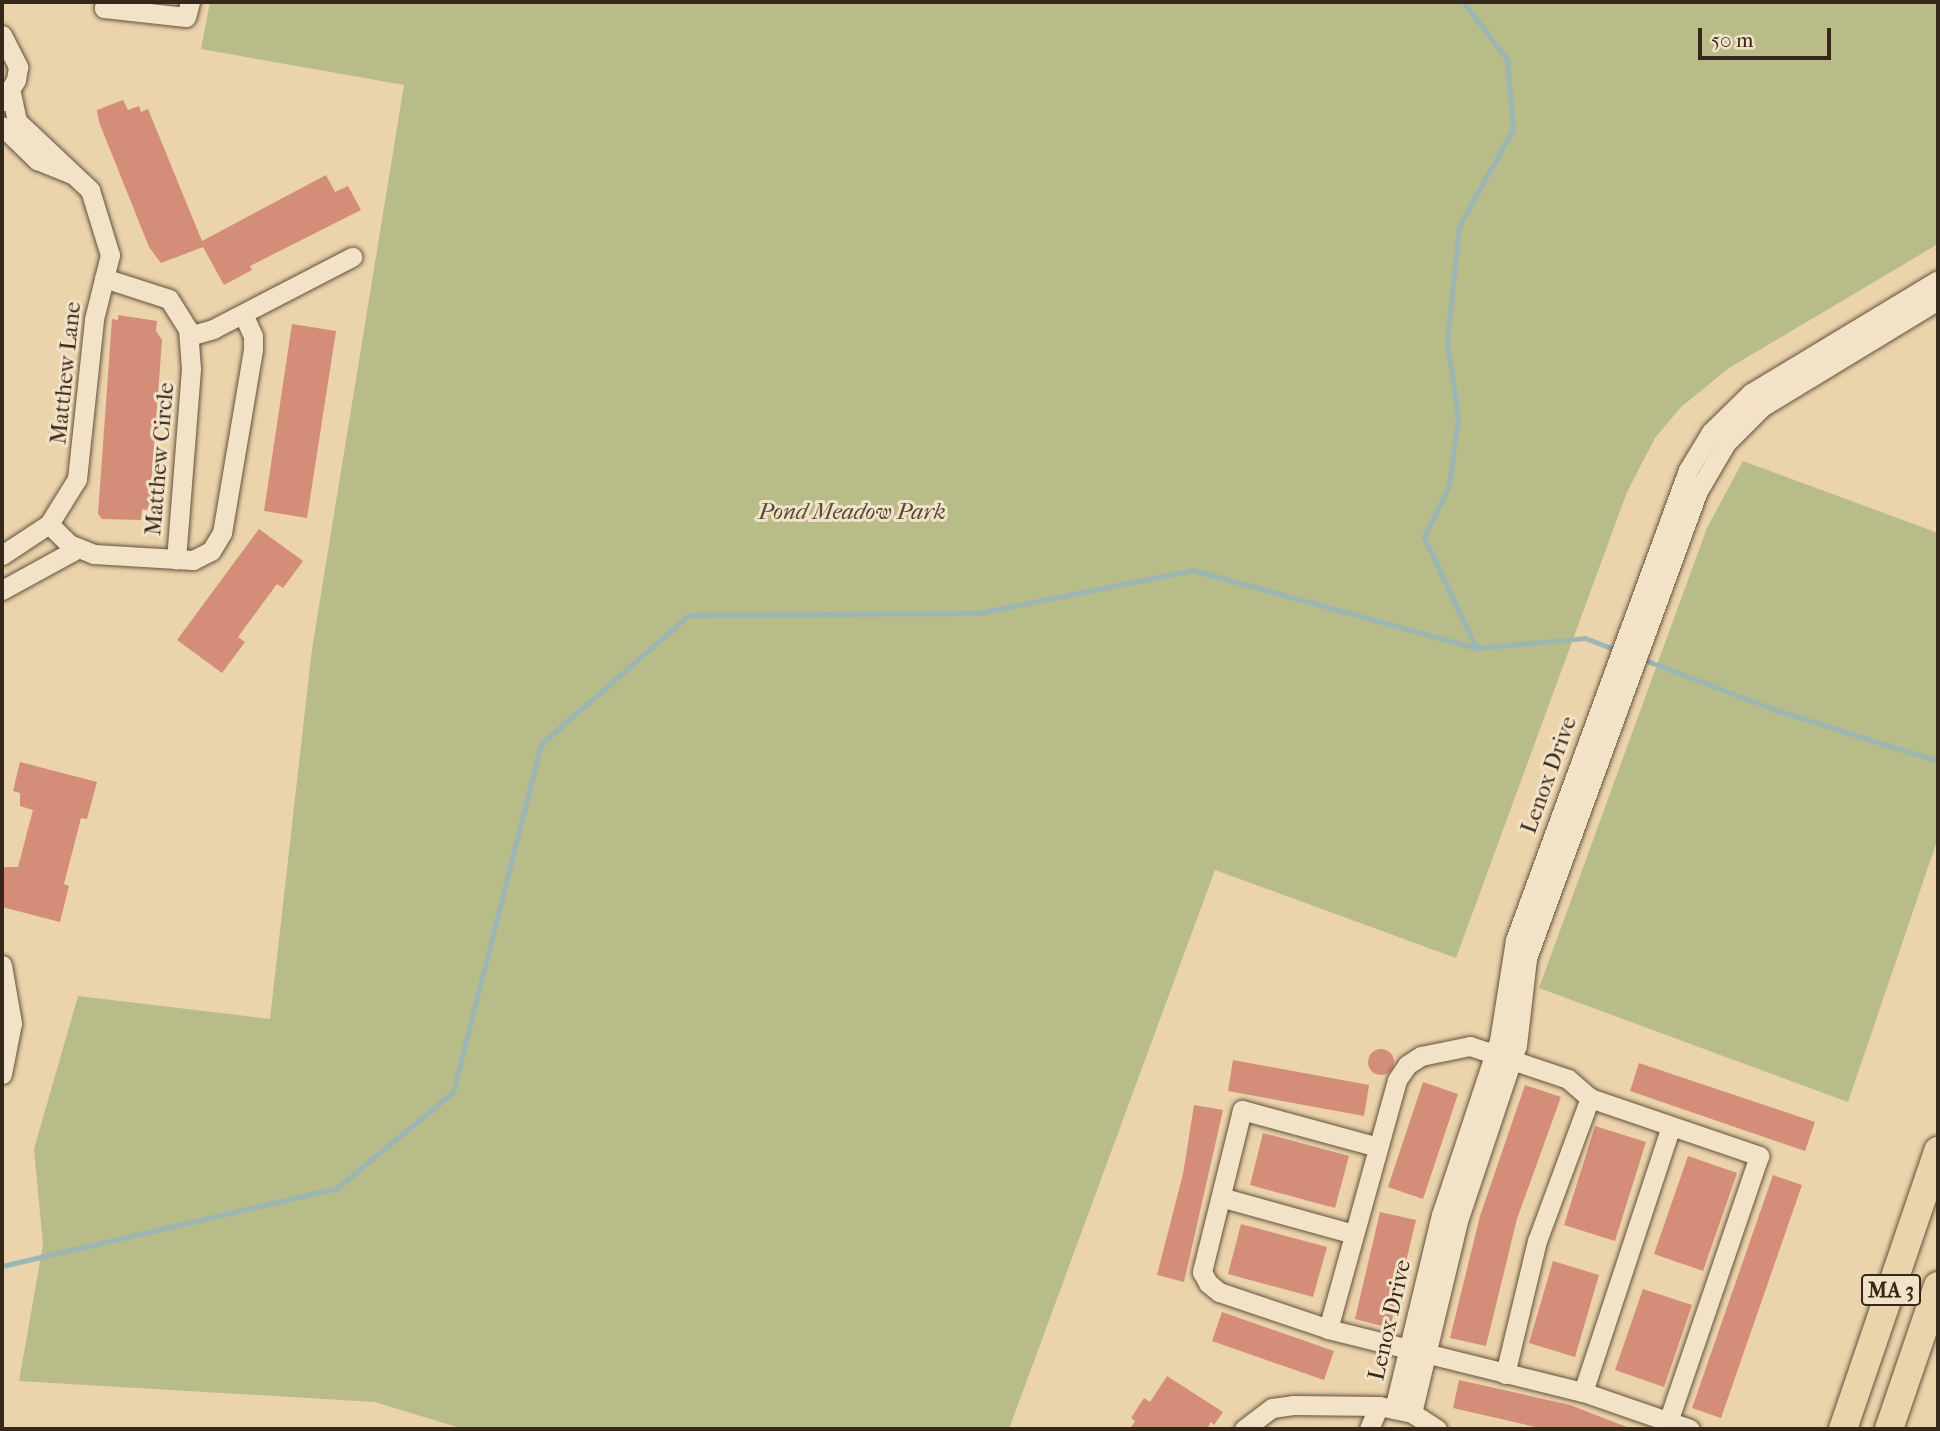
<!DOCTYPE html>
<html>
<head>
<meta charset="utf-8">
<style>
  body { margin:0 }
  #map { position:relative; width:1940px; height:1431px; overflow:hidden; background:#ebd3ab; font-family:"IM FELL French Canon",serif }
  div>[style] { position:absolute }
  .green>* { inset:0; background:#b8bc88 }
  .stream>* { height:5px; margin:-2.5px; padding:0 2.5px; transform-origin:2.5px; border-radius:2.5px; background:#9bb6b3 }
  .building>* { inset:0; background:#d48d79 }
  .round { border-radius:50% }
  .roads { filter:drop-shadow(0 0 2px #62523e) drop-shadow(0 0 2px #62523e) }
  .minor>* { height:19px; margin:-9.5px; padding:0 9.5px; transform-origin:9.5px; border-radius:9.5px; background:#f2e2c8 }
  .highway>* { height:28px; margin:-14px; padding:0 14px; transform-origin:14px; border-radius:14px; background:#ebd3ab }
  span { translate:-50% -50%; white-space:nowrap; text-align:center; line-height:1.15; -webkit-text-stroke:6px #f2e2c8; paint-order:stroke }
  .shield-label span { padding:2px 5px; background:#f2e2c8; border:2px solid; border-radius:5px; -webkit-text-stroke-width:0 }
  .shield-label { font-size:21px; color:#352719; font-weight:700 }
  .street-label { font-size:23px; color:#352719 }
  .park-label { font-size:23px; color:#564c35; font-style:italic }
  .frame { position:absolute; inset:0; border:4px solid #352719; pointer-events:none }
  .scale { position:absolute; left:1698px; top:28px; width:133px; height:32px; box-sizing:border-box; border:4px solid #352719; border-top:0; padding-left:9px; font-size:21px; line-height:24px; white-space:nowrap; color:#352719; -webkit-text-stroke:5px #f2e2c8; paint-order:stroke }
</style>
</head>
<body>
<div id="map">
  <div class="green">
    <div style="clip-path:polygon(210px 2px,1938px 2px,1938px 244px,1729px 368px,1681px 407px,1655px 438px,1627px 492px,1456px 958px,1215px 870px,1009px 1429px,463px 1429px,375px 1402px,19px 1381px,43px 1245px,34px 1149px,78px 996px,270px 1019px,312px 649px,404px 85px,201px 49px)"></div>
    <div style="clip-path:polygon(1743px 461px,1938px 533px,1938px 838px,1848px 1102px,1539px 988px,1707px 528px)"></div>
  </div>
  <div class="stream">
    <div style="left:1463px;top:2px;width:72px;rotate:52.3deg"></div>
    <div style="left:1507px;top:59px;width:70px;rotate:85.1deg"></div>
    <div style="left:1513px;top:129px;width:111px;rotate:119.1deg"></div>
    <div style="left:1459px;top:226px;width:116px;rotate:96deg"></div>
    <div style="left:1447px;top:341px;width:77px;rotate:81.8deg"></div>
    <div style="left:1458px;top:417px;width:70px;rotate:97.4deg"></div>
    <div style="left:1449px;top:486px;width:57px;rotate:116.1deg"></div>
    <div style="left:1424px;top:537px;width:123px;rotate:64.9deg"></div>
    <div style="left:1647px;top:661px;width:138px;rotate:20.8deg"></div>
    <div style="left:1776px;top:710px;width:170px;rotate:17.5deg"></div>
    <div style="left:2px;top:1266px;width:344px;rotate:-13.1deg"></div>
    <div style="left:337px;top:1188px;width:151px;rotate:-39.6deg"></div>
    <div style="left:453px;top:1092px;width:359px;rotate:-75.8deg"></div>
    <div style="left:541px;top:744px;width:196px;rotate:-41.1deg"></div>
    <div style="left:689px;top:615px;width:289px;rotate:-0.4deg"></div>
    <div style="left:978px;top:613px;width:219px;rotate:-11.3deg"></div>
    <div style="left:1193px;top:570px;width:294px;rotate:15.4deg"></div>
    <div style="left:1476px;top:648px;width:109px;rotate:-5.2deg"></div>
    <div style="left:1585px;top:638px;width:28px;rotate:21deg"></div>
  </div>
  <div class="building">
    <div style="clip-path:polygon(123px 100px,128px 110px,139px 106px,141px 112px,148px 109px,202px 241px,326px 175px,335px 192px,348px 186px,361px 210px,250px 266px,252px 270px,224px 285px,203px 247px,161px 263px,149px 247px,99px 122px,97px 110px)"></div>
    <div style="clip-path:polygon(118px 315px,157px 321px,156px 331px,162px 340px,150px 502px,147px 510px,142px 509px,141px 520px,102px 519px,98px 514px,112px 319px,118px 320px)"></div>
    <div style="clip-path:polygon(292px 324px,336px 331px,307px 518px,264px 511px)"></div>
    <div style="clip-path:polygon(259px 529px,303px 561px,283px 588px,277px 584px,238px 637px,245px 642px,222px 673px,177px 640px)"></div>
    <div style="clip-path:polygon(20px 762px,97px 782px,87px 819px,81px 818px,64px 884px,69px 886px,60px 922px,2px 907px,2px 867px,18px 867px,33px 810px,20px 806px,20px 793px,13px 791px)"></div>
    <div class="round" style="left:1368px;top:1049px;width:26px;height:26px"></div>
    <div style="clip-path:polygon(1233px 1060px,1369px 1085px,1364px 1116px,1228px 1091px)"></div>
    <div style="clip-path:polygon(1639px 1063px,1815px 1122px,1805px 1151px,1630px 1091px)"></div>
    <div style="clip-path:polygon(1423px 1082px,1458px 1094px,1423px 1199px,1388px 1187px)"></div>
    <div style="clip-path:polygon(1525px 1085px,1561px 1097px,1517px 1219px,1486px 1346px,1450px 1338px,1480px 1216px)"></div>
    <div style="clip-path:polygon(1194px 1105px,1223px 1110px,1184px 1282px,1157px 1275px,1183px 1174px)"></div>
    <div style="clip-path:polygon(1595px 1126px,1646px 1142px,1615px 1241px,1564px 1225px)"></div>
    <div style="clip-path:polygon(1263px 1133px,1349px 1156px,1335px 1208px,1250px 1185px)"></div>
    <div style="clip-path:polygon(1688px 1156px,1737px 1173px,1703px 1271px,1654px 1254px)"></div>
    <div style="clip-path:polygon(1773px 1175px,1802px 1185px,1721px 1418px,1692px 1408px)"></div>
    <div style="clip-path:polygon(1380px 1212px,1416px 1220px,1390px 1328px,1355px 1319px)"></div>
    <div style="clip-path:polygon(1241px 1224px,1327px 1247px,1313px 1297px,1228px 1274px)"></div>
    <div style="clip-path:polygon(1553px 1261px,1599px 1275px,1575px 1357px,1529px 1343px)"></div>
    <div style="clip-path:polygon(1643px 1289px,1692px 1305px,1664px 1387px,1615px 1370px)"></div>
    <div style="clip-path:polygon(1222px 1312px,1334px 1351px,1324px 1380px,1212px 1341px)"></div>
    <div style="clip-path:polygon(1167px 1376px,1223px 1412px,1214px 1425px,1211px 1422px,1207px 1429px,1130px 1429px,1135px 1421px,1131px 1418px,1144px 1398px,1150px 1402px)"></div>
    <div style="clip-path:polygon(1459px 1380px,1570px 1405px,1632px 1429px,1544px 1429px,1453px 1408px)"></div>
  </div>
  <div class="roads">
    <div class="minor">
      <div style="left:105px;top:2px;width:6px;rotate:99deg"></div>
      <div style="left:104px;top:8px;width:82px;rotate:6.3deg"></div>
      <div style="left:186px;top:17px;width:16px;rotate:-75deg"></div>
      <div style="left:2px;top:35px;width:36px;rotate:63deg"></div>
      <div style="left:18px;top:67px;width:13px;rotate:99deg"></div>
      <div style="left:16px;top:80px;width:25px;rotate:122deg"></div>
      <div style="left:2px;top:126px;width:49px;rotate:44.2deg"></div>
      <div style="left:37px;top:160px;width:38px;rotate:22deg"></div>
      <div style="left:104px;top:278px;width:68px;rotate:17.9deg"></div>
      <div style="left:169px;top:299px;width:36px;rotate:58deg"></div>
      <div style="left:188px;top:329px;width:40px;rotate:85.7deg"></div>
      <div style="left:191px;top:369px;width:191px;rotate:94.5deg"></div>
      <div style="left:189px;top:336px;width:25px;rotate:-16deg"></div>
      <div style="left:213px;top:329px;width:157px;rotate:-27.4deg"></div>
      <div style="left:49px;top:524px;width:28px;rotate:45deg"></div>
      <div style="left:69px;top:544px;width:27px;rotate:22deg"></div>
      <div style="left:94px;top:554px;width:99px;rotate:3.5deg"></div>
      <div style="left:193px;top:560px;width:20px;rotate:-27deg"></div>
      <div style="left:211px;top:551px;width:21px;rotate:-59deg"></div>
      <div style="left:222px;top:533px;width:187px;rotate:-80.4deg"></div>
      <div style="left:253px;top:349px;width:13px;rotate:-90deg"></div>
      <div style="left:253px;top:336px;width:24px;rotate:-114deg"></div>
      <div style="left:2px;top:555px;width:56px;rotate:-33.4deg"></div>
      <div style="left:49px;top:524px;width:53px;rotate:-58.1deg"></div>
      <div style="left:77px;top:479px;width:161px;rotate:-83.9deg"></div>
      <div style="left:94px;top:319px;width:66px;rotate:-76deg"></div>
      <div style="left:110px;top:255px;width:68px;rotate:-107.1deg"></div>
      <div style="left:90px;top:190px;width:100px;rotate:-136.6deg"></div>
      <div style="left:17px;top:121px;width:30px;rotate:-102deg"></div>
      <div style="left:2px;top:590px;width:85px;rotate:-28.7deg"></div>
      <div style="left:2px;top:965px;width:59px;rotate:80.2deg"></div>
      <div style="left:12px;top:1023px;width:52px;rotate:101.1deg"></div>
      <div style="left:1378px;top:1147px;width:141px;rotate:-164.8deg"></div>
      <div style="left:1242px;top:1110px;width:167px;rotate:103.9deg"></div>
      <div style="left:1202px;top:1272px;width:13px;rotate:61deg"></div>
      <div style="left:1208px;top:1283px;width:14px;rotate:39deg"></div>
      <div style="left:1219px;top:1292px;width:115px;rotate:18.7deg"></div>
      <div style="left:1328px;top:1329px;width:263px;rotate:13.9deg"></div>
      <div style="left:1583px;top:1392px;width:113px;rotate:19.1deg"></div>
      <div style="left:1224px;top:1198px;width:135px;rotate:15.5deg"></div>
      <div style="left:1328px;top:1329px;width:258px;rotate:-74.5deg"></div>
      <div style="left:1397px;top:1080px;width:18px;rotate:-56deg"></div>
      <div style="left:1407px;top:1065px;width:17px;rotate:-33deg"></div>
      <div style="left:1421px;top:1056px;width:50px;rotate:-11.5deg"></div>
      <div style="left:1470px;top:1046px;width:103px;rotate:18.6deg"></div>
      <div style="left:1568px;top:1079px;width:29px;rotate:41deg"></div>
      <div style="left:1590px;top:1098px;width:179px;rotate:18.9deg"></div>
      <div style="left:1759px;top:1156px;width:281px;rotate:108.9deg"></div>
      <div style="left:1505px;top:1374px;width:137px;rotate:-76.5deg"></div>
      <div style="left:1537px;top:1241px;width:153px;rotate:-69.7deg"></div>
      <div style="left:1583px;top:1392px;width:280px;rotate:-71.7deg"></div>
      <div style="left:1394px;top:1409px;width:200px;rotate:-76.4deg"></div>
      <div style="left:1441px;top:1215px;width:183px;rotate:-71.6deg"></div>
      <div style="left:1499px;top:1041px;width:102px;rotate:-81deg"></div>
      <div style="left:1515px;top:940px;width:501px;rotate:-69.79deg"></div>
      <div style="left:1688px;top:470px;width:44px;rotate:-58.8deg"></div>
      <div style="left:1711px;top:432px;width:56px;rotate:-44.3deg"></div>
      <div style="left:1751px;top:393px;width:218px;rotate:-31.1deg"></div>
      <div style="left:1412px;top:1413px;width:197px;rotate:-76.5deg"></div>
      <div style="left:1458px;top:1221px;width:186px;rotate:-71.5deg"></div>
      <div style="left:1517px;top:1045px;width:88px;rotate:-83.4deg"></div>
      <div style="left:1527px;top:958px;width:497px;rotate:-69.9deg"></div>
      <div style="left:1698px;top:491px;width:56px;rotate:-59.7deg"></div>
      <div style="left:1726px;top:443px;width:51px;rotate:-45deg"></div>
      <div style="left:1762px;top:407px;width:206px;rotate:-31.3deg"></div>
      <div style="left:1244px;top:1429px;width:35px;rotate:-37deg"></div>
      <div style="left:1272px;top:1408px;width:21px;rotate:-8deg"></div>
      <div style="left:1293px;top:1405px;width:86px;rotate:0.7deg"></div>
      <div style="left:1379px;top:1406px;width:34px;rotate:12deg"></div>
      <div style="left:1412px;top:1413px;width:30px;rotate:33deg"></div>
      <div style="left:1369px;top:1429px;width:25px;rotate:-67deg"></div>
    </div>
    <div class="highway">
      <div style="left:1843px;top:1429px;width:294px;rotate:-71.1deg"></div>
      <div style="left:1889px;top:1429px;width:151px;rotate:-71.1deg"></div>
    </div>
  </div>
  <div class="shield-label">
    <span style="left:1891px;top:1290px">MA 3</span>
  </div>
  <div class="street-label">
    <span style="left:66px;top:373px;rotate:-84deg">Matthew Lane</span>
    <span style="left:160px;top:459px;rotate:-85deg">Matthew Circle</span>
    <span style="left:1549px;top:775px;rotate:-70deg">Lenox Drive</span>
    <span style="left:1390px;top:1320px;rotate:-77deg">Lenox Drive</span>
  </div>
  <div class="park-label">
    <span style="left:852px;top:512px">Pond Meadow Park</span>
  </div>
  <div class="frame"></div>
  <div class="scale">50 m</div>
</div>
</body>
</html>
